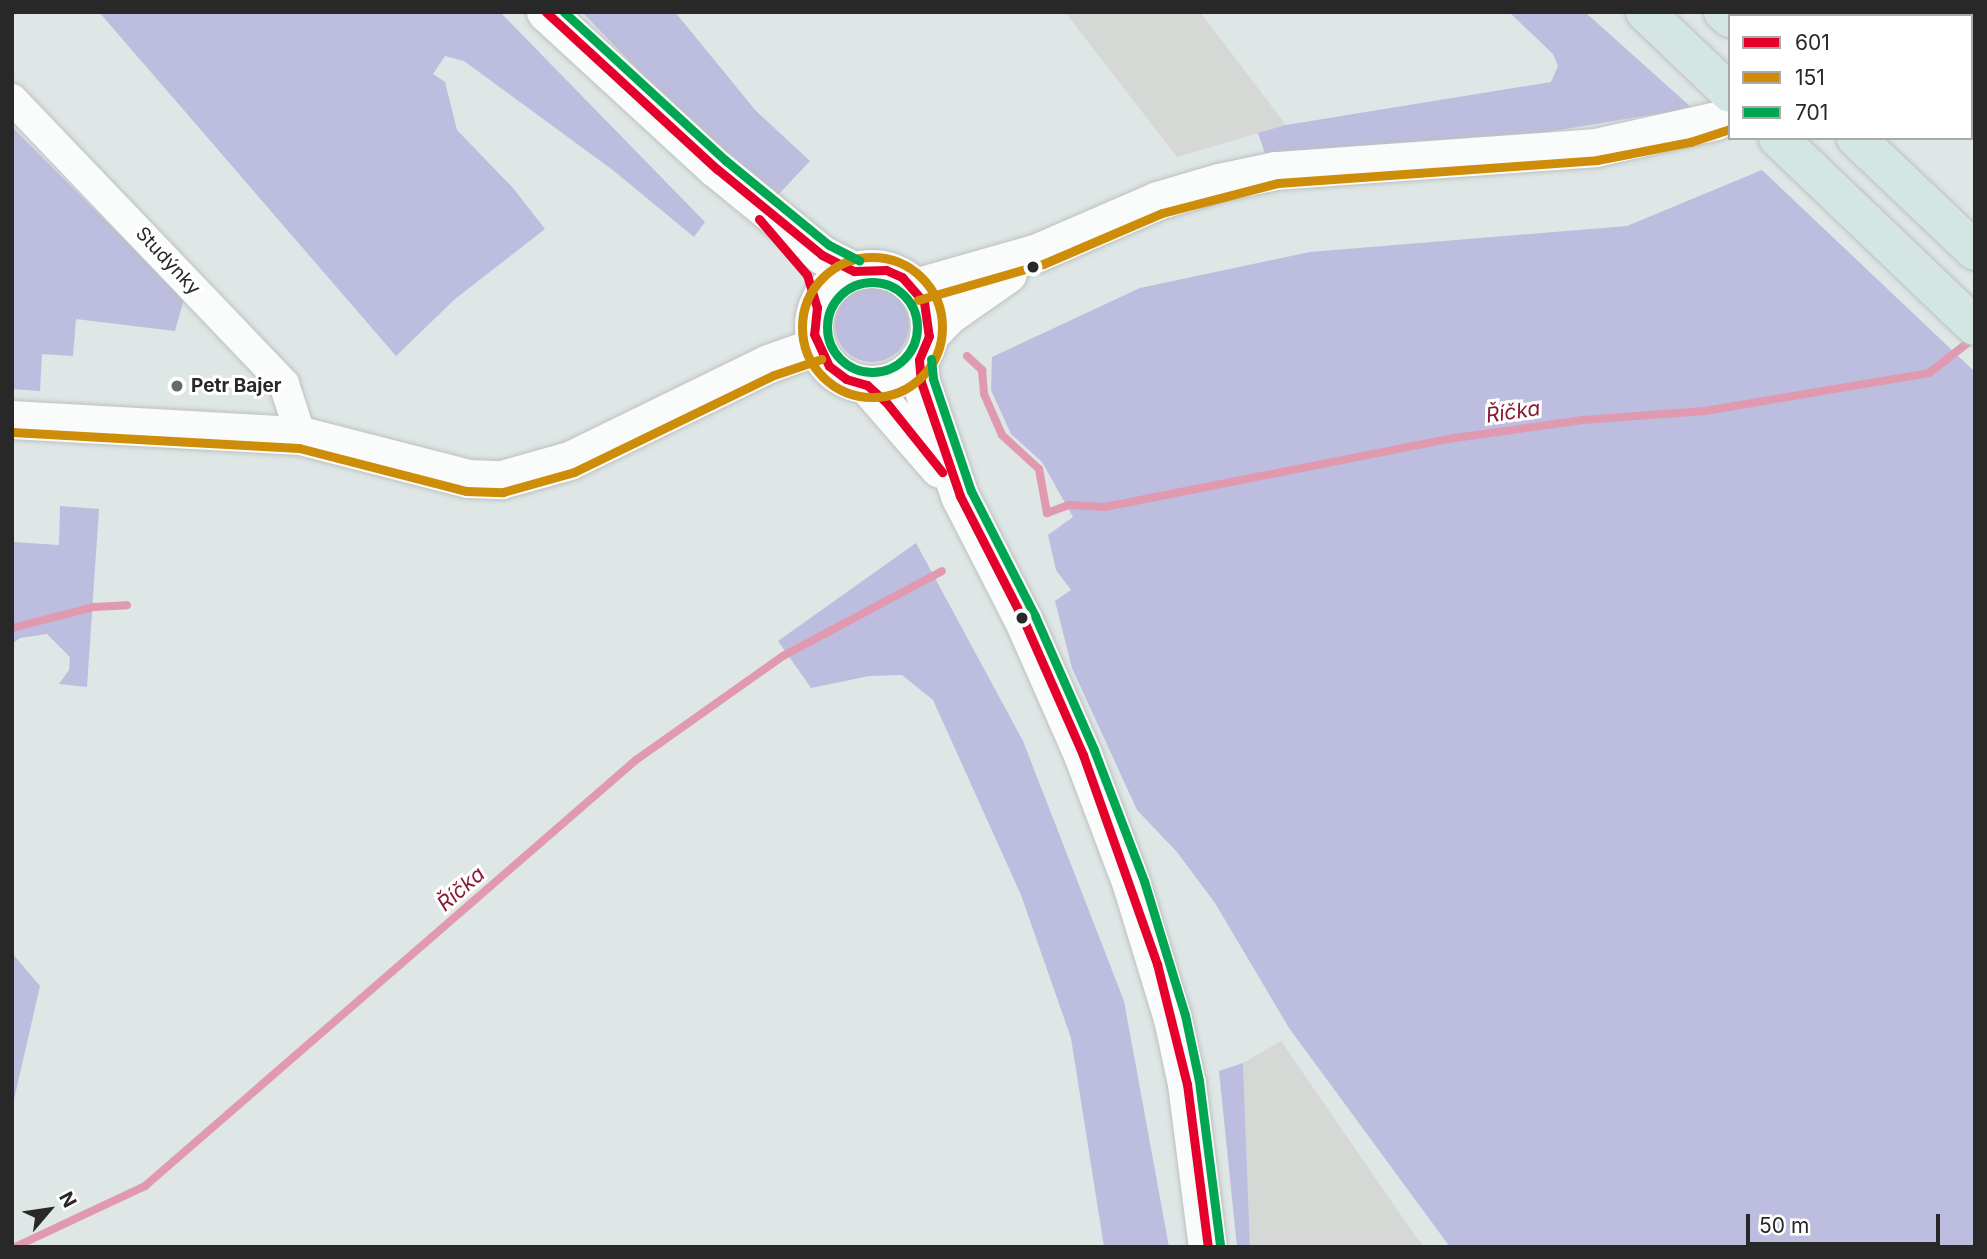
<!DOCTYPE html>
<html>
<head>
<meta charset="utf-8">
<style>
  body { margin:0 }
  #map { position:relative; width:1987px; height:1259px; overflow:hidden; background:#dee6e6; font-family:Inter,sans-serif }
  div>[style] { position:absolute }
  .industrial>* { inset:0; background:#d5d8d5 }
  .green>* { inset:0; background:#bdbddf }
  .round { border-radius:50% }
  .stream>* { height:8px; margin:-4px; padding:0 4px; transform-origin:4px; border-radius:4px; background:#e099af }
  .roads { filter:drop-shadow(0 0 2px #bec0bf) drop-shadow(0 0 2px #bec0bf) }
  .street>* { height:30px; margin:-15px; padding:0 15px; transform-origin:15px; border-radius:15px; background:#fafbfb }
  .secondary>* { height:38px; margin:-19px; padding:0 19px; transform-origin:19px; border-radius:19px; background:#fafbfb }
  .secondary>.ring { margin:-19px; padding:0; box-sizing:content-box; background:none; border:38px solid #fafbfb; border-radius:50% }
  .highway>* { height:38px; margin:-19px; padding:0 19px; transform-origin:19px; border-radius:19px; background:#d4e6e3 }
  .bus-1>* { height:9px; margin:-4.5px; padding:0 4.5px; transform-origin:4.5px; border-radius:4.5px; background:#e4002b }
  .bus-2>* { height:9px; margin:-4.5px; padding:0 4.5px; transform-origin:4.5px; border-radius:4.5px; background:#ce8d08 }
  .bus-2>.ring { margin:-4.5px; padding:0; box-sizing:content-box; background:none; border:9px solid #ce8d08; border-radius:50% }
  .bus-3>* { height:9px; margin:-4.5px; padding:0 4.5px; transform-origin:4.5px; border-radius:4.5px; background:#00a651 }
  .bus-3>.ring { margin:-4.5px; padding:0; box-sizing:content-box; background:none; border:9px solid #00a651; border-radius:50% }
  .dots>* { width:19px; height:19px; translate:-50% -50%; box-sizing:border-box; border:4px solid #fff; border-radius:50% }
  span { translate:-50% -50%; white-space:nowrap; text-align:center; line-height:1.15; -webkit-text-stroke:6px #fff; paint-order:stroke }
  .street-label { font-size:19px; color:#282828 }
  .poi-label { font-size:19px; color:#282828; font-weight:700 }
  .left { translate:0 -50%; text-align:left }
  .water-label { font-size:21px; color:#891b34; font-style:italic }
  .frame { position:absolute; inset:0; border:14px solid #282828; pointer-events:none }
  .legend { position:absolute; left:1728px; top:14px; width:245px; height:126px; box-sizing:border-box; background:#fff; border:2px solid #a9a9a9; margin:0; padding:9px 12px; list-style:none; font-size:21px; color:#282828 }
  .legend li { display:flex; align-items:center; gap:14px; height:35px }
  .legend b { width:35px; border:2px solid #a9a9a9 }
  .north { position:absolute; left:14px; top:1175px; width:70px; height:70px; -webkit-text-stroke:5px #fff; paint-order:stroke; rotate:61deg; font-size:19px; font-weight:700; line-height:28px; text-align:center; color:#282828 }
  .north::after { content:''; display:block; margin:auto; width:24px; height:32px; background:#282828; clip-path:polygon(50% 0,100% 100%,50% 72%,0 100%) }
  .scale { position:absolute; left:1746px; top:1214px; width:194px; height:32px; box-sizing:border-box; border:4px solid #282828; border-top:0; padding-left:9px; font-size:21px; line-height:24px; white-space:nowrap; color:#282828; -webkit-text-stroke:5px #fff; paint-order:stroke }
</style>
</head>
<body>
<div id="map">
  <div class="industrial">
    <div style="clip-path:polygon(1065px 12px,1200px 12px,1286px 125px,1177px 157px)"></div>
    <div style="clip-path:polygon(1281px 1041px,1416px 1237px,1425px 1247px,1250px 1247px,1243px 1063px)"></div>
  </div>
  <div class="green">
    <div style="clip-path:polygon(99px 12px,500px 12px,705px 222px,694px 237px,614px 171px,464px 61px,445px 56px,433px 74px,445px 82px,457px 130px,513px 188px,545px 229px,455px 299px,396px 356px)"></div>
    <div style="clip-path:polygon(582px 12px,675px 12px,756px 111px,810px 161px,776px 197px,671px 104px)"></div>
    <div style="clip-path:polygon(1509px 12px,1585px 12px,1692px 108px,1547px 132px,1265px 153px,1258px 133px,1286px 125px,1551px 82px,1558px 66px,1553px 54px)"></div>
    <div style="clip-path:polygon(12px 127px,184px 299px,175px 331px,76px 319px,73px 356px,42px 354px,40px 391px,12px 389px)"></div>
    <div style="clip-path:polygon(1762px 170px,1975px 372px,1975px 1247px,1450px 1247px,1289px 1028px,1215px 903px,1177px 852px,1137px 810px,1072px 668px,1055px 601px,1071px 590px,1056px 570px,1048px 535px,1073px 517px,1042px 462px,1011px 434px,991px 390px,992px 357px,1140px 288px,1310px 252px,1627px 226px)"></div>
    <div class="round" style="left:835px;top:288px;width:74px;height:74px"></div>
    <div style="clip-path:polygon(60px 506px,99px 509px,87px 687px,59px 684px,69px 670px,70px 657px,47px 634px,20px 638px,12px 644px,12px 542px,59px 545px)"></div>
    <div style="clip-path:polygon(916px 543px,1023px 741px,1124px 1001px,1169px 1247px,1104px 1247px,1071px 1038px,1021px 895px,933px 700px,902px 675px,869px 676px,811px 688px,778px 641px)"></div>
    <div style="clip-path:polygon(12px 953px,40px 986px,12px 1108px)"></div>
    <div style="clip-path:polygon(1243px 1063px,1250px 1247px,1237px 1247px,1219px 1071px)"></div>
  </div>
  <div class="stream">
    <div style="left:967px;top:356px;width:21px;rotate:43deg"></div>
    <div style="left:982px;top:370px;width:24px;rotate:85deg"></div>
    <div style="left:984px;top:394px;width:45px;rotate:66.3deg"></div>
    <div style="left:1002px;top:435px;width:50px;rotate:42.6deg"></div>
    <div style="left:1039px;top:469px;width:45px;rotate:79.7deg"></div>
    <div style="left:1047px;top:513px;width:23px;rotate:-20deg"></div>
    <div style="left:1069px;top:505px;width:36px;rotate:3deg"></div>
    <div style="left:1105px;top:507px;width:357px;rotate:-11.2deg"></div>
    <div style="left:1455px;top:438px;width:129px;rotate:-8deg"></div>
    <div style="left:1583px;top:420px;width:122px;rotate:-4.2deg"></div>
    <div style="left:1705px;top:411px;width:227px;rotate:-9.6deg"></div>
    <div style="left:1929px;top:373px;width:57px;rotate:-37.9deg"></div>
    <div style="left:12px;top:628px;width:85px;rotate:-14.4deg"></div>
    <div style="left:94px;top:607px;width:33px;rotate:-3deg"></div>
    <div style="left:15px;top:1247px;width:144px;rotate:-25.1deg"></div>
    <div style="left:145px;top:1186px;width:650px;rotate:-40.95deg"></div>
    <div style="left:636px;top:760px;width:180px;rotate:-35.3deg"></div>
    <div style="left:783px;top:656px;width:180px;rotate:-28.1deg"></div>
  </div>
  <div class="roads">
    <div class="street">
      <div style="left:12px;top:99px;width:394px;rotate:46.3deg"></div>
      <div style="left:284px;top:384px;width:55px;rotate:71.9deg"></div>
    </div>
    <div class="secondary">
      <div style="left:546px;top:12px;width:232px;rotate:42.6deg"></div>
      <div style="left:717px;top:169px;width:136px;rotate:39.3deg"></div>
      <div style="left:822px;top:255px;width:36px;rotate:27deg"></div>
      <div style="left:1927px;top:16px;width:8px;rotate:-30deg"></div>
      <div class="ring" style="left:814px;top:269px;width:78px;height:78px"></div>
      <div style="left:915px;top:288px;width:128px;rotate:-15.9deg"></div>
      <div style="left:1038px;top:253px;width:131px;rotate:-23.4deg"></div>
      <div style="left:1158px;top:201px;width:64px;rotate:-16.4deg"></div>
      <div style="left:1219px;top:183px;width:58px;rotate:-11.9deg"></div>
      <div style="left:1276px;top:171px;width:321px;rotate:-4.1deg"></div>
      <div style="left:1596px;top:148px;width:124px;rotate:-12.6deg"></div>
      <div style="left:929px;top:336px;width:28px;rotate:-46deg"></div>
      <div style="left:948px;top:316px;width:73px;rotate:-35deg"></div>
      <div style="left:919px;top:360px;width:22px;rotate:85deg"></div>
      <div style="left:921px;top:382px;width:120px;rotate:71.1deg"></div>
      <div style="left:960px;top:496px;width:140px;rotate:62.9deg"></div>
      <div style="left:1024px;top:621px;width:146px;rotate:66.2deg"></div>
      <div style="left:1083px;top:755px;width:139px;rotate:69.3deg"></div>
      <div style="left:1132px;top:885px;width:140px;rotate:73deg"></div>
      <div style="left:1173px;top:1019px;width:66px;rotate:77.8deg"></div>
      <div style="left:1187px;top:1084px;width:164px;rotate:82.7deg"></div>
      <div style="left:867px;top:385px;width:111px;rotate:49deg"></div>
      <div style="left:12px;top:420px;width:289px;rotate:3.2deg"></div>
      <div style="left:301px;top:436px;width:173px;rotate:14.4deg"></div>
      <div style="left:469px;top:479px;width:33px;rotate:2deg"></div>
      <div style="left:502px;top:480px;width:71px;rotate:-15.6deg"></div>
      <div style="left:570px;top:461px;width:221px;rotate:-26deg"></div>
      <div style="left:769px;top:364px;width:51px;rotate:-19.5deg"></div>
    </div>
    <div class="highway">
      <div style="left:1645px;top:12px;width:117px;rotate:43.6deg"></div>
      <div style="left:1723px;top:12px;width:9px;rotate:41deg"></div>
      <div style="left:1778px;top:138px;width:272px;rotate:43.7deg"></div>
      <div style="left:1856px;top:138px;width:164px;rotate:43.5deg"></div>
    </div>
  </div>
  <div class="bus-1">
    <div style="left:546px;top:12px;width:232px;rotate:42.6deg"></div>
    <div style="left:717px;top:169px;width:136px;rotate:39.3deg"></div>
    <div style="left:822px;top:255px;width:36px;rotate:27deg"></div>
    <div style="left:854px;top:271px;width:32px;rotate:-2deg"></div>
    <div style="left:886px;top:270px;width:17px;rotate:24deg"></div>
    <div style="left:902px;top:277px;width:33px;rotate:49deg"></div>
    <div style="left:924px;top:302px;width:34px;rotate:82deg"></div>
    <div style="left:929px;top:336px;width:26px;rotate:113deg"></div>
    <div style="left:919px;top:360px;width:22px;rotate:85deg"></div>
    <div style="left:921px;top:382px;width:120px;rotate:71.1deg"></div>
    <div style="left:960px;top:496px;width:140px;rotate:62.9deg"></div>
    <div style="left:1024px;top:621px;width:146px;rotate:66.2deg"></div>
    <div style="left:1083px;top:755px;width:222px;rotate:70.5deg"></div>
    <div style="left:1157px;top:964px;width:124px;rotate:76deg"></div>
    <div style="left:1187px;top:1084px;width:164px;rotate:82.7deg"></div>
    <div style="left:759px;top:219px;width:74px;rotate:49.4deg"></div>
    <div style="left:807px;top:275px;width:34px;rotate:73deg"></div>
    <div style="left:817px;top:307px;width:27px;rotate:96deg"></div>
    <div style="left:814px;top:334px;width:35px;rotate:65deg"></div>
    <div style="left:829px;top:366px;width:21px;rotate:37deg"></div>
    <div style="left:846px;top:379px;width:22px;rotate:16deg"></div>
    <div style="left:867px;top:385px;width:25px;rotate:42deg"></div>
    <div style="left:886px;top:402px;width:90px;rotate:51.3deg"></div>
  </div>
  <div class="bus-2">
    <div class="ring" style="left:802px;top:257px;width:131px;height:131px"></div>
    <div style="left:918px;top:300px;width:130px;rotate:-16.1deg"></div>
    <div style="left:1043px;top:264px;width:129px;rotate:-23.2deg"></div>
    <div style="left:1162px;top:213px;width:120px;rotate:-14.5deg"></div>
    <div style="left:1278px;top:183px;width:320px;rotate:-4.1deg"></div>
    <div style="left:1597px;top:160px;width:95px;rotate:-11deg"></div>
    <div style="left:1690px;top:142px;width:42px;rotate:-18deg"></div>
    <div style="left:12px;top:432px;width:287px;rotate:3.2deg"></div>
    <div style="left:299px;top:448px;width:172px;rotate:14.4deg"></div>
    <div style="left:466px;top:491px;width:37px;rotate:2deg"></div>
    <div style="left:503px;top:492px;width:74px;rotate:-15.7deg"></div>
    <div style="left:574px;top:472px;width:222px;rotate:-25.9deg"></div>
    <div style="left:774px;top:375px;width:50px;rotate:-18.8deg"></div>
  </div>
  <div class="bus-3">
    <div style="left:564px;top:12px;width:219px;rotate:42.6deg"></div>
    <div style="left:725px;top:160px;width:134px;rotate:39.3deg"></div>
    <div style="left:829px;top:245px;width:34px;rotate:27deg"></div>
    <div class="ring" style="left:827px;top:282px;width:81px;height:81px"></div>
    <div style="left:931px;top:359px;width:20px;rotate:84deg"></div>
    <div style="left:933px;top:379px;width:118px;rotate:71.3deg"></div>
    <div style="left:971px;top:491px;width:140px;rotate:62.9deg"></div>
    <div style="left:1035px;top:616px;width:146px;rotate:66.2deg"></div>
    <div style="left:1094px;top:750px;width:140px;rotate:69.1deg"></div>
    <div style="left:1144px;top:881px;width:140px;rotate:73deg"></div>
    <div style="left:1185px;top:1015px;width:67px;rotate:78deg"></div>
    <div style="left:1199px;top:1081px;width:165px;rotate:82.7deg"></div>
  </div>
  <div class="dots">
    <div style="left:1033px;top:267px;background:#282828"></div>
    <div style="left:177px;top:386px;background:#686a6a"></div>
    <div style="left:1022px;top:618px;background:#282828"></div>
  </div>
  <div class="street-label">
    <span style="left:168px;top:261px;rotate:47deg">Studýnky</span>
  </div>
  <div class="poi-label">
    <span class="left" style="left:191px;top:386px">Petr Bajer</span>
  </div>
  <div class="water-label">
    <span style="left:1513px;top:412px;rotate:-8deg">Říčka</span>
    <span style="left:461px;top:889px;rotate:-41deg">Říčka</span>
  </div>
  <div class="frame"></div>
  <ul class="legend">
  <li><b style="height:9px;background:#e4002b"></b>601</li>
  <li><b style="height:9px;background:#ce8d08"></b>151</li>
  <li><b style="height:9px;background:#00a651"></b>701</li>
  </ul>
  <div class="north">N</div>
  <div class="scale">50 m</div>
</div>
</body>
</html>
